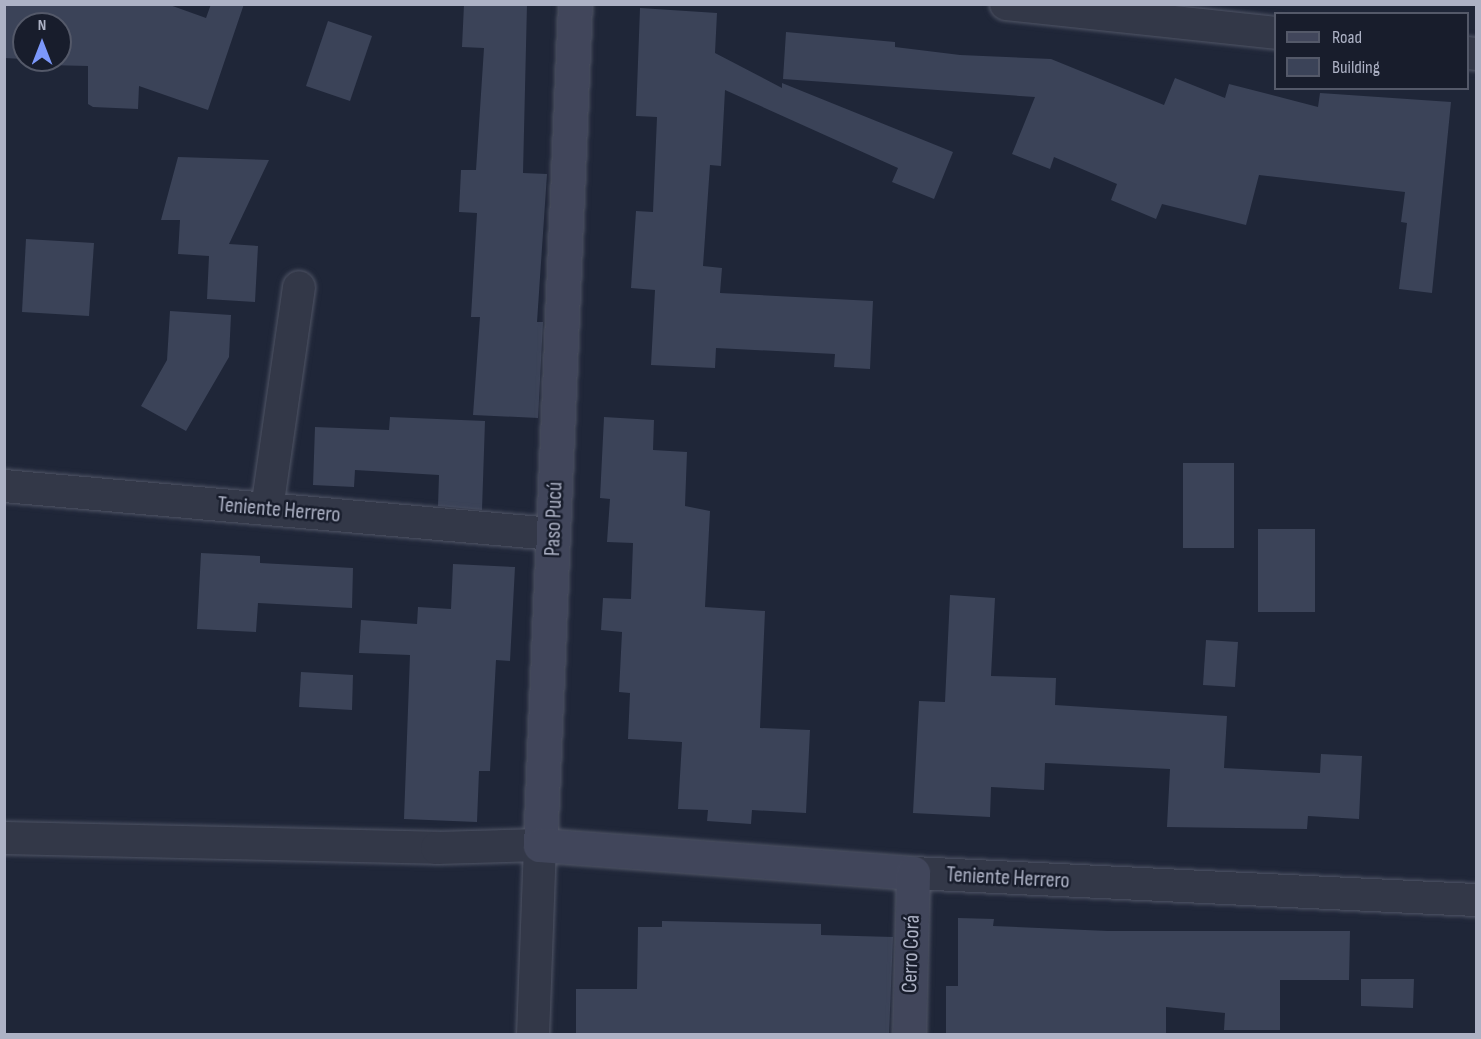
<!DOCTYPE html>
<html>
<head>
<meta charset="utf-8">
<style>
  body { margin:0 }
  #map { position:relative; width:1481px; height:1039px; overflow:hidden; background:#1f2638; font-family:"Sofia Sans Condensed",sans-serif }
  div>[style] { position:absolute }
  .building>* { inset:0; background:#3b4358 }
  .roads { filter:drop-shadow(0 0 2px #505566) drop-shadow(0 0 2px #505566) }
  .street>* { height:32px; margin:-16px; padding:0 16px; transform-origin:16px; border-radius:16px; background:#333848 }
  .secondary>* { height:33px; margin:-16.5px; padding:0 16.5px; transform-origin:16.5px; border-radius:16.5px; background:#41465b }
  span { translate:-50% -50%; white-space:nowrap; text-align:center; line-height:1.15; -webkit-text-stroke:5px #181d2c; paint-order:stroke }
  .street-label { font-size:22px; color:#adb2c5 }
  .frame { position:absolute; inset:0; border:6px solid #adb2c5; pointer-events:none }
  .legend { position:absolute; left:1274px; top:12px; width:195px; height:78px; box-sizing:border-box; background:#181d2c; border:2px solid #545969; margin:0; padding:8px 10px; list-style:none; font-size:18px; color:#adb2c5 }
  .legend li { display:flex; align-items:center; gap:12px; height:30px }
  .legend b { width:30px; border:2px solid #545969 }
  .north { position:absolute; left:12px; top:12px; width:60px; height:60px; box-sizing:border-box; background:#181d2c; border:2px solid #545969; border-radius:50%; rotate:0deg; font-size:16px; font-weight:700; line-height:24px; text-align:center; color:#adb2c5 }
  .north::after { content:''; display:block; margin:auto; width:21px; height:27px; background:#7c98fb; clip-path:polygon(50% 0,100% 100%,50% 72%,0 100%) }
</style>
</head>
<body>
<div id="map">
  <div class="building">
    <div style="clip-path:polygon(167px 4px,206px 18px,211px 4px,244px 4px,208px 110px,139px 86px,138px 109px,93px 107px,88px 104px,88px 66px,47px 65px,47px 60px,60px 60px,60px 24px,24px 24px,24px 59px,4px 58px,4px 5px)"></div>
    <div style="clip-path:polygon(464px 4px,527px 4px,523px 173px,547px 174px,537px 322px,543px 322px,538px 418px,473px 415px,480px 317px,471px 317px,477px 213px,459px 212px,461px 170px,476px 170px,484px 48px,462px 47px)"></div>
    <div style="clip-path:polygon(640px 8px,717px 13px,715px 53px,782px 88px,782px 83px,953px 152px,934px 199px,892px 182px,898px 168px,725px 90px,721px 166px,710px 165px,703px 266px,722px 268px,720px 293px,873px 301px,870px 369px,834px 367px,835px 354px,716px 348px,715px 368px,651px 365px,655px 290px,631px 288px,636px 211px,653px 212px,657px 117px,636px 116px)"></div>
    <div style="clip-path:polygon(328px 21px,372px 36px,350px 101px,306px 86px)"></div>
    <div style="clip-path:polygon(786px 32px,895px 42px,895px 47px,960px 55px,1051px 59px,1164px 105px,1175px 78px,1225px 98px,1229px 84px,1318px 107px,1320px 93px,1451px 102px,1432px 293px,1399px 289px,1407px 223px,1401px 222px,1405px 192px,1259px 175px,1246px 225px,1162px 204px,1156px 219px,1111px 200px,1117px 184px,1054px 157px,1050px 169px,1012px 154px,1035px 97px,783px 79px)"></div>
    <div style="clip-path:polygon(178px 157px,269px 160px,229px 244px,258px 246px,255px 302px,207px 299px,209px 256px,178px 254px,180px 220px,161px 220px)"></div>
    <div style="clip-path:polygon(26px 239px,94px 243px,89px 316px,22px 312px)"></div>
    <div style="clip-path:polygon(170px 311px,231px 315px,229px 357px,186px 431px,141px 406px,167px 360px)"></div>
    <div style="clip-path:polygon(390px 417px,485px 421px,482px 510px,438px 506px,439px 475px,355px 470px,354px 487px,313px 485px,315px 427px,389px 430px)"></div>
    <div style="clip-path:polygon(604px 417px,654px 420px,653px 450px,687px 452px,685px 506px,710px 511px,705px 607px,765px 611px,760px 728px,810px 730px,806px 813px,752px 810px,751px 824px,707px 821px,708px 810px,678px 809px,682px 742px,628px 739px,630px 693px,619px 692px,622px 632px,601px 630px,603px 598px,631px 599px,633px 543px,607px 542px,610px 499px,600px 498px)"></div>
    <div style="clip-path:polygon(1183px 463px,1234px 463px,1234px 548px,1183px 548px)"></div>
    <div style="clip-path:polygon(1258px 529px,1315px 529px,1315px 612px,1258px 612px)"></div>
    <div style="clip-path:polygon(201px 553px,260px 556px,260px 563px,353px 568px,352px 608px,258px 603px,256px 632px,197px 629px)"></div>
    <div style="clip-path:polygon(453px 564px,515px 567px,510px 661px,496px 660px,490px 771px,479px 771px,477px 822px,404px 819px,410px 655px,359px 653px,361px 620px,417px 624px,418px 607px,451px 609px)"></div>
    <div style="clip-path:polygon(950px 595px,995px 598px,991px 676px,1056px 678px,1055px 705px,1227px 716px,1224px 768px,1320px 773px,1321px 754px,1362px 756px,1359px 819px,1308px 816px,1307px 829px,1167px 827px,1170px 769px,1045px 763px,1044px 790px,991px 787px,990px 817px,913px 813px,919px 701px,945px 702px)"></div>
    <div style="clip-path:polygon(1206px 640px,1238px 642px,1235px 687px,1203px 685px)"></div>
    <div style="clip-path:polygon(301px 672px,353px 675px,352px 710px,299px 707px)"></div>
    <div style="clip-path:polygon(958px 918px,994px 919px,993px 926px,1108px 931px,1350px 931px,1349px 980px,1280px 980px,1280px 1030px,1224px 1030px,1225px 1013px,1166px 1007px,1166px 1035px,946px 1035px,946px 986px,958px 986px)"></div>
    <div style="clip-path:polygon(662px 921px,821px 924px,821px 935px,893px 937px,889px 1035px,576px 1035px,576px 989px,637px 989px,638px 927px,662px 927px)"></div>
    <div style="clip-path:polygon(1361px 979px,1414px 979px,1413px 1008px,1361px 1006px)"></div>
  </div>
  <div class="roads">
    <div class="street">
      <div style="left:1006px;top:4px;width:272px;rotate:6.1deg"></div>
      <div style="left:1468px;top:53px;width:8px;rotate:7deg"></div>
      <div style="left:4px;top:486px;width:551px;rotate:5deg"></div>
      <div style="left:267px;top:509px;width:224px;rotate:-81.8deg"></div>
      <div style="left:4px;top:838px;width:433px;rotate:1.3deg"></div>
      <div style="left:437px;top:848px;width:103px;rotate:-1.7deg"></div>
      <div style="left:540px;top:845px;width:189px;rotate:92.1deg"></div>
      <div style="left:913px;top:873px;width:564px;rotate:2.75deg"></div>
    </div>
    <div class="secondary">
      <div style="left:575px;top:4px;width:842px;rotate:92.38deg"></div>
      <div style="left:540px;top:845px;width:374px;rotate:4.3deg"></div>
      <div style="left:913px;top:873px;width:161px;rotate:91.4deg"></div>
    </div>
  </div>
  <div class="street-label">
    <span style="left:279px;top:510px;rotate:5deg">Teniente Herrero</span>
    <span style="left:554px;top:519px;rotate:-88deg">Paso Pucú</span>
    <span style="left:1008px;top:878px;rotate:3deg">Teniente Herrero</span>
    <span style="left:911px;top:954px;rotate:-88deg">Cerro Corá</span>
  </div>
  <div class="frame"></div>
  <ul class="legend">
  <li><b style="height:8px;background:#41465b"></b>Road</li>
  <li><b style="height:16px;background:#3b4358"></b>Building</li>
  </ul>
  <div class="north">N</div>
</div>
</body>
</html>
